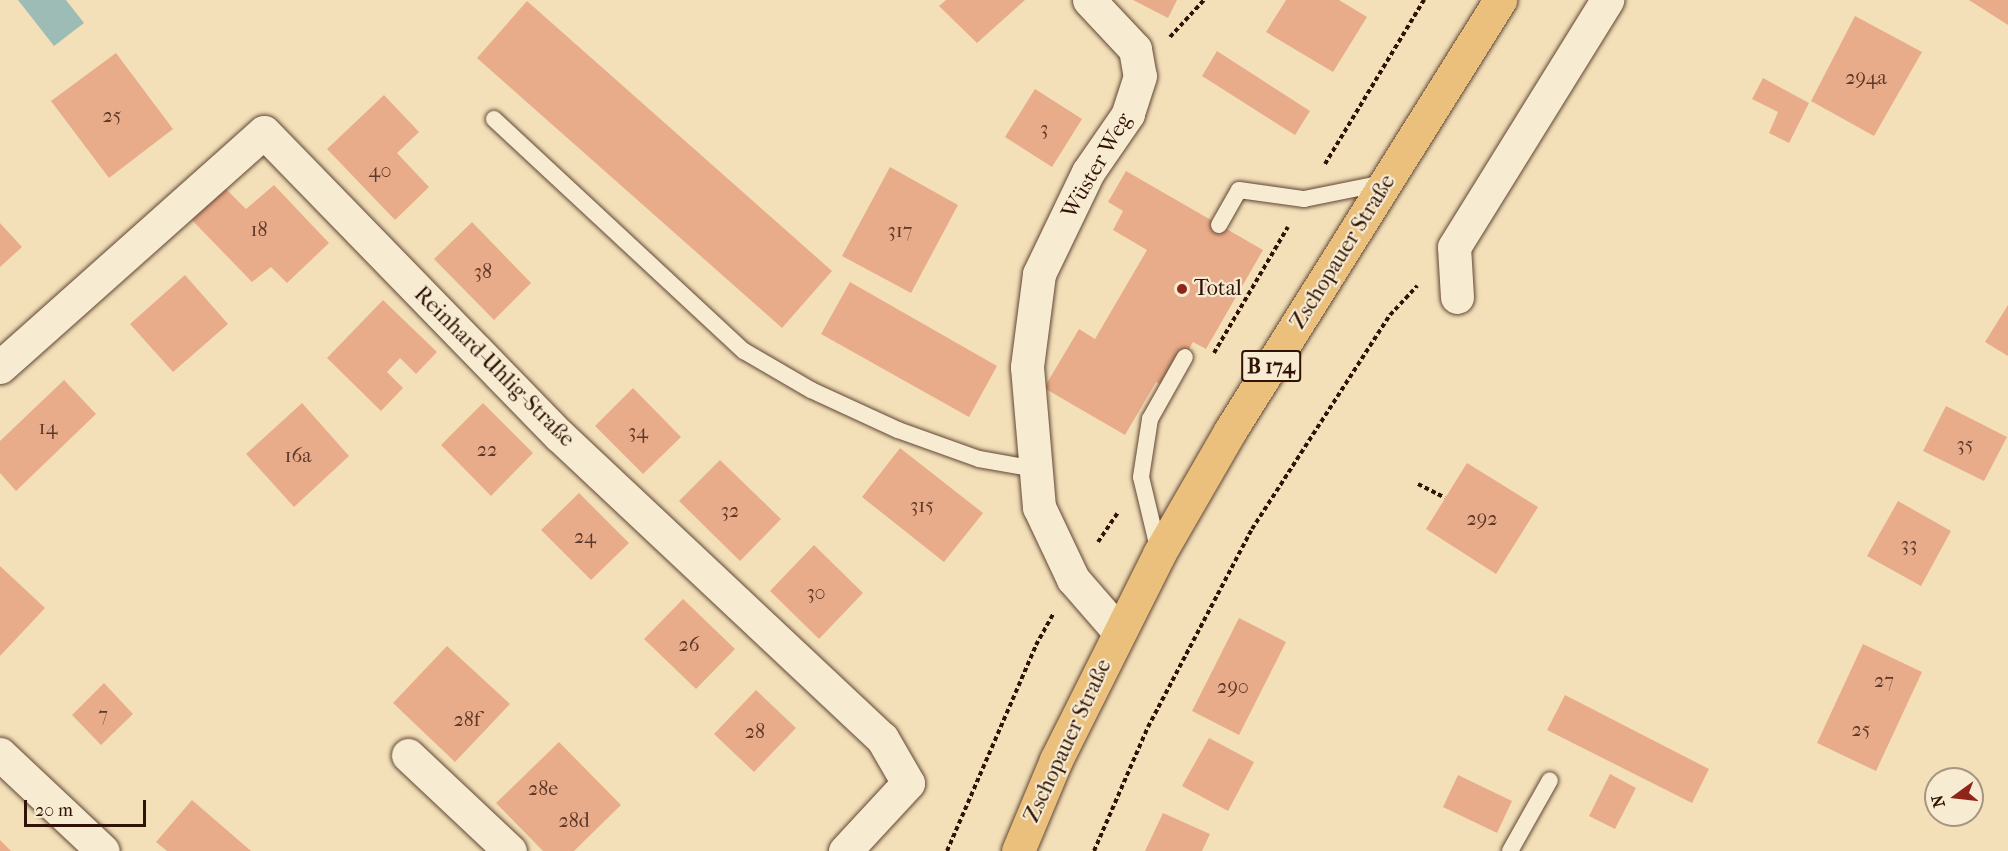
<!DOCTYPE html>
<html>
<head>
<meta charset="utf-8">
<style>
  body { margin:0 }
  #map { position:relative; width:2008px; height:851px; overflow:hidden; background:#f3e0b9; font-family:"IM FELL French Canon",serif }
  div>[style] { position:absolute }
  .water>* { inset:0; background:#9dbcb5 }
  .building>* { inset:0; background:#e9ac8a }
  .path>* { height:4px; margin-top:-2px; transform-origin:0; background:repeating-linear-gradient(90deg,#301207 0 4.5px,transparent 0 7.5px) }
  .roads { filter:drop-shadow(0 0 2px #614634) drop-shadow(0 0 2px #614634) }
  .service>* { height:16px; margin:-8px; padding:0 8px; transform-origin:8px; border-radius:8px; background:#f7ebd2 }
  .minor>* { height:33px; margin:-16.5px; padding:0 16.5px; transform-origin:16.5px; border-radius:16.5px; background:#f7ebd2 }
  .primary>* { height:33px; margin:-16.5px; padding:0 16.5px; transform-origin:16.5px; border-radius:16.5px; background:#eac07c }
  .dots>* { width:16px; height:16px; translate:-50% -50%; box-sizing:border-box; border:3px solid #f7ebd2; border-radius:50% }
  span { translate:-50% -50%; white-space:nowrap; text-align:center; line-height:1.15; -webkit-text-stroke:4.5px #f7ebd2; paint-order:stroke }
  .number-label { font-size:20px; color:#5e3828 }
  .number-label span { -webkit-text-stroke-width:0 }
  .shield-label span { padding:2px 4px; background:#f7ebd2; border:2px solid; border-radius:4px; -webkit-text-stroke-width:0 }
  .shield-label { font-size:21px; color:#301207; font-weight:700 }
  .street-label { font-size:22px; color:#301207 }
  .poi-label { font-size:22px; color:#301207 }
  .left { translate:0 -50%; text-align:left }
  .north { position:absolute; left:1924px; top:767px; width:60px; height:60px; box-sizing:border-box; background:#f7ebd2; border:2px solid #a79481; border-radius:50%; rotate:255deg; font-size:16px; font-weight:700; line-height:24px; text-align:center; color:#301207 }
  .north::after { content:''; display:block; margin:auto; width:21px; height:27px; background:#8f2418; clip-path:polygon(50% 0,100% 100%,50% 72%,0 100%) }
  .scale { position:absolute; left:24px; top:800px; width:122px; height:27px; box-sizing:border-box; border:3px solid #301207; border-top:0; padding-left:8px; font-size:18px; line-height:21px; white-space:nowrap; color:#301207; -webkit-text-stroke:4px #f7ebd2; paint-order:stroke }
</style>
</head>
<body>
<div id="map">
  <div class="water">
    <div style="clip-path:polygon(18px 0,66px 0,84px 23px,54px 46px)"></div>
  </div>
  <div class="building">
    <div style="clip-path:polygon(946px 0,1025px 0,977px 43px,939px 6px)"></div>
    <div style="clip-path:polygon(1133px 0,1177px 0,1168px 18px)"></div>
    <div style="clip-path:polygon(1286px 0,1339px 0,1367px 17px,1333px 72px,1266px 32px)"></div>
    <div style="clip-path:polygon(1969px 0,2008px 0,2008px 25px)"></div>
    <div style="clip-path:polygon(527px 1px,832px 271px,782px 328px,477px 58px)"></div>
    <div style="clip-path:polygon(1855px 16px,1922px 52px,1874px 136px,1811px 101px)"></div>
    <div style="clip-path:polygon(1217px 51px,1310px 111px,1295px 135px,1202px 76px)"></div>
    <div style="clip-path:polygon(116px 53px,173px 129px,109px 178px,51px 101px)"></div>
    <div style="clip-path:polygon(1763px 78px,1809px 103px,1789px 143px,1769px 133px,1778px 112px,1752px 99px)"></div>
    <div style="clip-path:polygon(1035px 89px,1082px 119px,1052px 167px,1005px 137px)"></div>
    <div style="clip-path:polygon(384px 95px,419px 132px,397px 153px,429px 187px,395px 220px,327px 149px)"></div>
    <div style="clip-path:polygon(890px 167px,958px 205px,911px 293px,842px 256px)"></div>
    <div style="clip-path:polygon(1126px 171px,1263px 250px,1206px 349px,1193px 342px,1167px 388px,1156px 382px,1125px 435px,1044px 388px,1079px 329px,1095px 339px,1147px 250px,1113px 230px,1123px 211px,1108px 202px)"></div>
    <div style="clip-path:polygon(222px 185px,246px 209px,274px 185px,329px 243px,287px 283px,271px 267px,252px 282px,188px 216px)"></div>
    <div style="clip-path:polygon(472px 222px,531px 283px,494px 320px,434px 259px)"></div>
    <div style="clip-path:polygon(0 223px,22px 247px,0 267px)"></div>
    <div style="clip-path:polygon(185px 275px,228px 324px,173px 372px,130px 324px)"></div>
    <div style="clip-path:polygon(850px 282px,997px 366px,969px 417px,821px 334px)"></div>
    <div style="clip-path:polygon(383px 300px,437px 352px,416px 374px,400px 358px,387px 372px,403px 388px,381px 411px,327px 358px)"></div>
    <div style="clip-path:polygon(2008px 305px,2008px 356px,1985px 342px)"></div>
    <div style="clip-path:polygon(64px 380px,96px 414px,16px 491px,0 473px,0 441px)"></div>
    <div style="clip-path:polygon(633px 388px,681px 437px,643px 474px,595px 426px)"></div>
    <div style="clip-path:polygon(302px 403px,349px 456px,294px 507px,246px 454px)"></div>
    <div style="clip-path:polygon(483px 403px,533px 453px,491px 496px,441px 445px)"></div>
    <div style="clip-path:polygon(1946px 406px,2007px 437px,1984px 481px,1923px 451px)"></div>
    <div style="clip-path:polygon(900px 448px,983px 513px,944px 562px,862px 497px)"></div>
    <div style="clip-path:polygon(720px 460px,781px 519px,740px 561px,679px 501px)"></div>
    <div style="clip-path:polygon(1467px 463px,1538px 507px,1496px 574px,1426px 529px)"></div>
    <div style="clip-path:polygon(579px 493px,629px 543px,591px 580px,541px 530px)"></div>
    <div style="clip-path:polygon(1898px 501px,1951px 531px,1921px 586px,1867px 556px)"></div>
    <div style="clip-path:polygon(814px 545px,863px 593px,819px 639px,770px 591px)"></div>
    <div style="clip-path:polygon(0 566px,45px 608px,0 656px)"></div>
    <div style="clip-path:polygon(683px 599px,735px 649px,696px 689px,644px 639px)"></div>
    <div style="clip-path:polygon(1239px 618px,1286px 642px,1239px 735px,1192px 711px)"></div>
    <div style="clip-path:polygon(1863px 644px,1922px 672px,1876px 771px,1817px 743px)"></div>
    <div style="clip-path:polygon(447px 646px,510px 704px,455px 762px,393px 703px)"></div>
    <div style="clip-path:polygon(104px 683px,133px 714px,101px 745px,72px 715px)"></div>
    <div style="clip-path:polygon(756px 690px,796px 728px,754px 772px,714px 734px)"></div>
    <div style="clip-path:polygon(1565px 695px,1709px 769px,1692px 803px,1547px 730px)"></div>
    <div style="clip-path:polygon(1209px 738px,1254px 762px,1228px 811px,1182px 786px)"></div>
    <div style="clip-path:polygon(559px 742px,621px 805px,574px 851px,543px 851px,496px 803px)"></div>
    <div style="clip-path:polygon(1610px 774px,1636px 788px,1615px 829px,1589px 816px)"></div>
    <div style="clip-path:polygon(1458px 775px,1512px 801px,1497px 833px,1443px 807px)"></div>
    <div style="clip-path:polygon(192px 800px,229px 832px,251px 851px,167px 851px,156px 842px)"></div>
    <div style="clip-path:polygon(1163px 813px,1210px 834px,1202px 851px,1145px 851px)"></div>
    <div style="clip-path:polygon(0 840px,11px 851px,0 851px)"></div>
  </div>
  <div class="path">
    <div style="left:1170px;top:37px;width:50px;rotate:-47.4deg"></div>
    <div style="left:1325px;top:164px;width:192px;rotate:-58.9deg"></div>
    <div style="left:1214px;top:353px;width:146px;rotate:-59.6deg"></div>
    <div style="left:1418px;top:484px;width:30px;rotate:27deg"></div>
    <div style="left:1098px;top:542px;width:37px;rotate:-56deg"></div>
    <div style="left:947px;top:851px;width:224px;rotate:-66.6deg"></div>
    <div style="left:1036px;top:645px;width:35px;rotate:-61deg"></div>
    <div style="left:1094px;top:851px;width:135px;rotate:-66.5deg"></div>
    <div style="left:1148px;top:727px;width:224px;rotate:-62.3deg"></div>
    <div style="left:1252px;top:529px;width:255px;rotate:-57.2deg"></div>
    <div style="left:1390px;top:315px;width:40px;rotate:-47deg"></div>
  </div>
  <div class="roads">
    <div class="service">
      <div style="left:494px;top:119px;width:341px;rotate:42.9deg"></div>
      <div style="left:744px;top:351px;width:78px;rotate:30.2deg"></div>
      <div style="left:811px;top:390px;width:96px;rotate:24.7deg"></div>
      <div style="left:898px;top:430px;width:86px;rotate:19.7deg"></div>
      <div style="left:979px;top:459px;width:58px;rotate:10deg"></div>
      <div style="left:1219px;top:225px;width:40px;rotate:-60.3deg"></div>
      <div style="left:1239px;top:190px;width:66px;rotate:7.9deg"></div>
      <div style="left:1304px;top:199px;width:81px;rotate:-11.4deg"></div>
      <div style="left:1159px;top:552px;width:77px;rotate:-103.5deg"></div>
      <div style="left:1141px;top:477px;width:59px;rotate:-81.2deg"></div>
      <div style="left:1150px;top:419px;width:71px;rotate:-60.6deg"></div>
      <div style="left:1510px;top:851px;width:81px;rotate:-60.6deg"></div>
    </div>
    <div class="minor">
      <div style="left:1089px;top:0;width:67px;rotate:46.8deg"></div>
      <div style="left:1135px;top:49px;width:27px;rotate:80deg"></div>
      <div style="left:1140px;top:76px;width:40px;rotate:108deg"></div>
      <div style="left:1128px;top:114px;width:70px;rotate:124.6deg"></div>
      <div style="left:1088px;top:172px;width:113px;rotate:115.7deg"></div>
      <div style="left:1039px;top:274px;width:94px;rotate:97.4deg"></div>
      <div style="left:1027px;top:367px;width:141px;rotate:85.1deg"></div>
      <div style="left:1039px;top:507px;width:80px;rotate:64.7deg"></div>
      <div style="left:1073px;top:579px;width:70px;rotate:49deg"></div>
      <div style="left:1457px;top:297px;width:50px;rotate:-93.4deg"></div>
      <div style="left:1454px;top:247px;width:291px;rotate:-58.2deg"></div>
      <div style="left:0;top:367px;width:353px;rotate:-41.7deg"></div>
      <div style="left:264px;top:132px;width:424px;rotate:45.8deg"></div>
      <div style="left:560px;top:436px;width:441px;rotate:43.2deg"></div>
      <div style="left:882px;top:738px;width:52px;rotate:60deg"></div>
      <div style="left:908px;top:783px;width:93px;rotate:132.8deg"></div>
      <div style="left:0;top:754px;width:141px;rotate:43.3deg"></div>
      <div style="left:408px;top:755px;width:140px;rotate:43.3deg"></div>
    </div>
    <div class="primary">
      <div style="left:1018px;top:851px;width:99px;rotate:-67.3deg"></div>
      <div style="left:1056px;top:760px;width:230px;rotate:-63.4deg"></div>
      <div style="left:1159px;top:554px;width:142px;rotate:-60deg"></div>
      <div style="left:1230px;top:431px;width:509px;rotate:-57.93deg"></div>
    </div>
  </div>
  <div class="dots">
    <div style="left:1182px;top:289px;background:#8f2418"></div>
  </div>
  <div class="number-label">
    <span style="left:1866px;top:77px">294a</span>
    <span style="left:112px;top:115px">25</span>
    <span style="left:1044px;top:128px">3</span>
    <span style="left:380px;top:170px">40</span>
    <span style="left:259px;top:229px">18</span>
    <span style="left:900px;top:230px">317</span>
    <span style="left:483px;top:271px">38</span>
    <span style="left:48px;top:427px">14</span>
    <span style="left:638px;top:431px">34</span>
    <span style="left:1965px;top:444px">35</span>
    <span style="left:487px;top:449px">22</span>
    <span style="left:298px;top:455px">16a</span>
    <span style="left:922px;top:505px">315</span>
    <span style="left:730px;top:510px">32</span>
    <span style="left:1482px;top:518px">292</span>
    <span style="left:585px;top:536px">24</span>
    <span style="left:1909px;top:544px">33</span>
    <span style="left:816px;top:592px">30</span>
    <span style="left:689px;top:644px">26</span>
    <span style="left:1884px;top:680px">27</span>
    <span style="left:1233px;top:686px">290</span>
    <span style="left:103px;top:714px">7</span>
    <span style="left:467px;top:719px">28f</span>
    <span style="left:1861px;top:729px">25</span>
    <span style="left:755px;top:731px">28</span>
    <span style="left:543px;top:788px">28e</span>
    <span style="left:574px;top:820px">28d</span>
  </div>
  <div class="shield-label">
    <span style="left:1271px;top:366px">B 174</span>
  </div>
  <div class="street-label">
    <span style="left:1097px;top:166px;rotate:-60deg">Wüster Weg</span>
    <span style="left:1343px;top:252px;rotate:-58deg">Zschopauer Straße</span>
    <span style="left:494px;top:367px;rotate:45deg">Reinhard-Uhlig-Straße</span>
    <span style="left:1068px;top:741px;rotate:-65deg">Zschopauer Straße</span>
  </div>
  <div class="poi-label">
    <span class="left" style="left:1194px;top:289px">Total</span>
  </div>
  <div class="north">N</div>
  <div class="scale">20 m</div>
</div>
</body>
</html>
